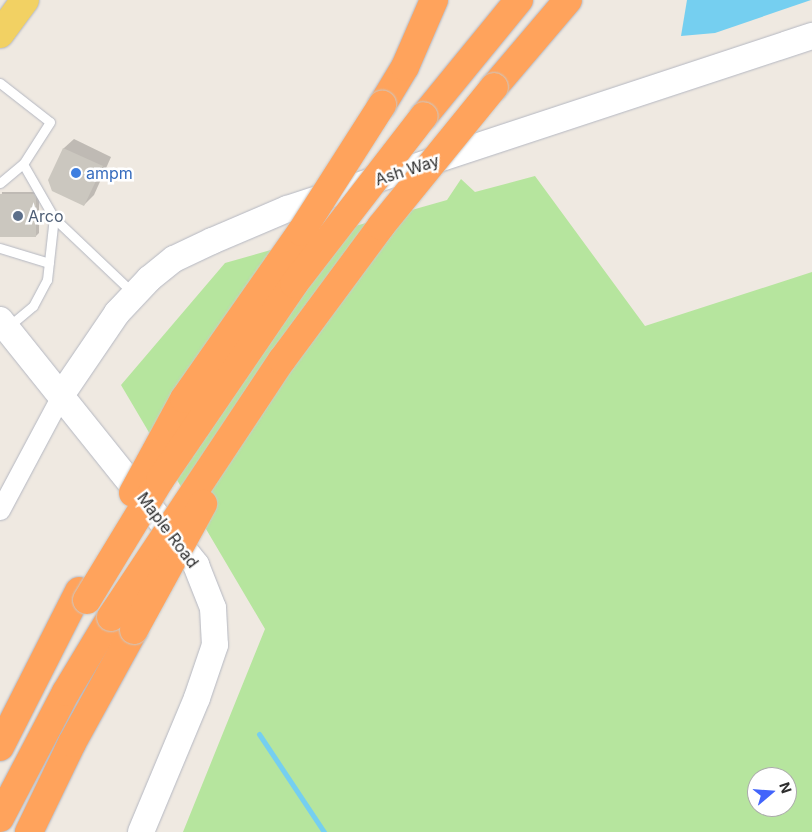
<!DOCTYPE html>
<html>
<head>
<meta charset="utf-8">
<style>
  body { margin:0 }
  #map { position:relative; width:812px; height:832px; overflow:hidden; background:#efe9e1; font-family:Inter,sans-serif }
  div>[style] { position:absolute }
  .green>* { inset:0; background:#b6e59e }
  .water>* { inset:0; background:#75cff0 }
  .shadow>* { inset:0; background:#0003 }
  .stream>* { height:5px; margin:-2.5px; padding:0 2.5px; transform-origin:2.5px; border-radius:2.5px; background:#75cff0 }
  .building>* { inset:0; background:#cbc7bf }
  .roads { filter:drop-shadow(0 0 1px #b4b7c1) drop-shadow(0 0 1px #b4b7c1) }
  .lane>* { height:9px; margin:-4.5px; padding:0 4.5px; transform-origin:4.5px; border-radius:4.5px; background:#fff }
  .street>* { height:19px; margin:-9.5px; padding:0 9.5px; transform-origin:9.5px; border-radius:9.5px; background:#fff }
  .secondary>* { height:26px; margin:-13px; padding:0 13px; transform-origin:13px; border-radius:13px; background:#fff }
  .primary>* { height:28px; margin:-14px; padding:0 14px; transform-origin:14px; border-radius:14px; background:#f2d163 }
  .highway>* { height:28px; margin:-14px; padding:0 14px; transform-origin:14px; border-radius:14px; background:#ffa35c }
  .bridges { filter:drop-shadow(0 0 1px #c9c9c9) drop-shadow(0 0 1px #c9c9c9) }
  .highway-bridge>* { height:28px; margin:-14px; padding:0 14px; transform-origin:14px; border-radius:14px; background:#ffa35c }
  .dots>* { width:14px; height:14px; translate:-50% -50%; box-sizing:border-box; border:2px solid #fff; border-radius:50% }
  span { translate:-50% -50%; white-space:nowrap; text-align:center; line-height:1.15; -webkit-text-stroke:5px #fff; paint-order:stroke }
  .street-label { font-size:16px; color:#2e2e2e }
  .shop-label { font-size:16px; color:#366cbe }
  .left { translate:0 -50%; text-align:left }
  .service-label { font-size:16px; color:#4e5e75 }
  .north { position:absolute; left:747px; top:767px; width:50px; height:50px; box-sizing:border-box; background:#fff; border:1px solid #ababab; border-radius:50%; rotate:72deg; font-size:14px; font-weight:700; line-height:20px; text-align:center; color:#2e2e2e }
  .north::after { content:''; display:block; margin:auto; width:18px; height:22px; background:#4264fb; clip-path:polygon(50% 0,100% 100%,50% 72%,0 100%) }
</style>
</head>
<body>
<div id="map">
  <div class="green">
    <div style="clip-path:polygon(evenodd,535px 176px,645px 326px,812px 272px,812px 832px,183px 832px,265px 629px,121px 385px,225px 263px,447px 200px,461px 179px,475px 192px,535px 176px,757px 777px,787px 777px,787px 807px,757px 807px,757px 777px)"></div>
  </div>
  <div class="water">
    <div style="clip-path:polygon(687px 0,811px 0,715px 33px,681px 36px)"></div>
  </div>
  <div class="shadow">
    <div style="clip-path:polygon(74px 139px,111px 157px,94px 195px,84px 205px,50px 180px,64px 148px)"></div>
    <div style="clip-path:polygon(2px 192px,39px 192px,39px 233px,36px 236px,0 236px)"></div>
  </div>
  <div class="stream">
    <div style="left:259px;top:734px;width:118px;rotate:56.4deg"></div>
  </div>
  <div class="building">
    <div style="clip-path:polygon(63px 148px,103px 166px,84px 206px,52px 191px,48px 180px)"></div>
    <div style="clip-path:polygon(0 194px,36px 194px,36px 237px,0 237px)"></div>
  </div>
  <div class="roads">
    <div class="lane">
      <div style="left:0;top:83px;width:63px;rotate:38deg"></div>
      <div style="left:50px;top:122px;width:50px;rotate:122.7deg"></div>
      <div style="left:23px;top:164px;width:62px;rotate:60.1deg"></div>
      <div style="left:54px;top:218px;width:109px;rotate:43.5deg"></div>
      <div style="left:0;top:183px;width:30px;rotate:-40deg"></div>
      <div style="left:0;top:248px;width:51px;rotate:17deg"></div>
      <div style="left:9px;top:326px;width:31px;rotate:-40deg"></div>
      <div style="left:33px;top:306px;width:30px;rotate:-62deg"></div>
      <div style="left:47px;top:280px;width:63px;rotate:-83.7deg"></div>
    </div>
    <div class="street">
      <div style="left:0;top:510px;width:132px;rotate:-61.9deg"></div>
    </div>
    <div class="secondary">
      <div style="left:0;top:320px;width:314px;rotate:51.3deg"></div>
      <div style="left:196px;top:565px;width:46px;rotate:68.4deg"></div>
      <div style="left:213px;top:608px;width:37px;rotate:87deg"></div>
      <div style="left:215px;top:645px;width:56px;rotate:108.8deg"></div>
      <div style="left:197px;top:698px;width:145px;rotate:112.7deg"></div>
      <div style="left:62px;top:394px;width:98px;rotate:-55.8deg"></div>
      <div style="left:117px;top:313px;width:47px;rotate:-46.7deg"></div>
      <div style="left:149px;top:279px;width:32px;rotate:-39deg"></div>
      <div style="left:174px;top:259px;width:42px;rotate:-25.3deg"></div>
      <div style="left:212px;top:241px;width:82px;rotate:-23.1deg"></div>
      <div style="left:287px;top:209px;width:553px;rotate:-18.24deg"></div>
    </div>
    <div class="primary">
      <div style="left:0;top:34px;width:42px;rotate:-53.7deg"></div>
    </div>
    <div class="highway">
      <div style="left:494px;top:87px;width:114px;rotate:-49.6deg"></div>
      <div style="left:382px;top:105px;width:44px;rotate:-58.8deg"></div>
      <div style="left:405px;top:67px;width:73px;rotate:-66.6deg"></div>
      <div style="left:424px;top:116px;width:150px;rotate:-50.7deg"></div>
      <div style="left:0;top:747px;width:175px;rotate:-63.1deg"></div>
      <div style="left:0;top:818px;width:142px;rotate:-62.4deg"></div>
      <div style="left:66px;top:692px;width:87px;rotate:-59deg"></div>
      <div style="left:29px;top:832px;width:99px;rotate:-64.2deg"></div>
      <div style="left:72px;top:743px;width:129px;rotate:-61.2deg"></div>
    </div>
  </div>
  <div class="bridges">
    <div class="highway-bridge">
      <div style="left:133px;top:493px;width:107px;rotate:-61.5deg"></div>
      <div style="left:184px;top:399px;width:204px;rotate:-55deg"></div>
      <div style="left:301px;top:232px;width:151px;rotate:-57.5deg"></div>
      <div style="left:87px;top:600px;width:140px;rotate:-58.7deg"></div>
      <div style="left:160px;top:480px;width:237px;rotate:-55.6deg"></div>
      <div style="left:294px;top:284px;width:212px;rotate:-52.3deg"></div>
      <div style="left:111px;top:617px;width:309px;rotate:-56.4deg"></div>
      <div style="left:282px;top:360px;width:167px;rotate:-53.5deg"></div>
      <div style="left:381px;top:226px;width:179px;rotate:-50.9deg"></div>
      <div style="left:134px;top:630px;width:144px;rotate:-61.3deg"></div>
    </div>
  </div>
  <div class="dots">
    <div style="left:76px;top:173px;background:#3f7fe0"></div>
    <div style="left:18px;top:216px;background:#5c6f8a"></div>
  </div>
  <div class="street-label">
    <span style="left:407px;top:170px;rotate:-18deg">Ash Way</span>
    <span style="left:168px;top:530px;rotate:53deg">Maple Road</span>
  </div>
  <div class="shop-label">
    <span class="left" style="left:86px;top:173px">ampm</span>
  </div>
  <div class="service-label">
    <span class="left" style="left:28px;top:216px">Arco</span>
  </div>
  <div class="north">N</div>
</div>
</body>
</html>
